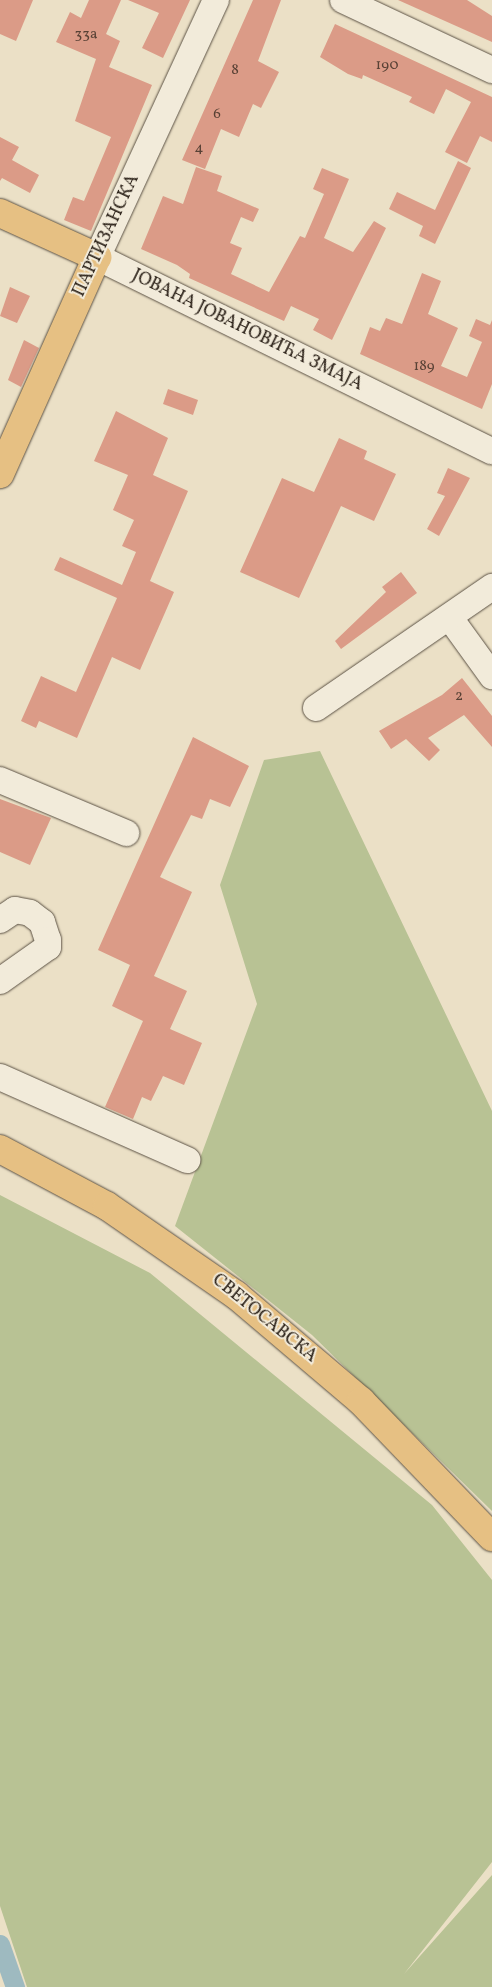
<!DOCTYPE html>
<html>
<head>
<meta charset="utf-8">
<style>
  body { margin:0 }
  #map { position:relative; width:492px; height:1987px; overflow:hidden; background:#ebe0c6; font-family:Vollkorn,serif }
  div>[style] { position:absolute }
  .green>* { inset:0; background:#b8c294 }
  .canal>* { height:19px; margin:-9.5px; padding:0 9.5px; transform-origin:9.5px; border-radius:9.5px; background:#9ebac0 }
  .building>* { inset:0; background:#db9b87 }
  .roads { filter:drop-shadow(0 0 1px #5c5245) drop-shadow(0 0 1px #5c5245) }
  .minor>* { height:26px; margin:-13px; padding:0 13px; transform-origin:13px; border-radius:13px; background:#f2ebda }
  .major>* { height:28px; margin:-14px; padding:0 14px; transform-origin:14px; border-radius:14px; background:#e6c083 }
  span { translate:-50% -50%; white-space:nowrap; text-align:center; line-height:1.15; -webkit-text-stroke:4px #f2ebda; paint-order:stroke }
  .number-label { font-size:15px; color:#584135 }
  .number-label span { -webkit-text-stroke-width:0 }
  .street-label { font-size:18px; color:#2d231a }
</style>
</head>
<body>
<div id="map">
  <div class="green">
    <div style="clip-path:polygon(320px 751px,492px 1111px,492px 1511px,312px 1335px,175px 1226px,257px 1004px,220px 885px,264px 760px)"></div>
    <div style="clip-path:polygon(0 1195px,150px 1273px,432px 1505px,492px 1580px,492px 1862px,404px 1974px,492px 1875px,492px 1987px,27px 1987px,0 1906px)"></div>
  </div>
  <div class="canal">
    <div style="left:0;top:1944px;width:46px;rotate:70.8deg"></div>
  </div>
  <div class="building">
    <div style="clip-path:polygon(0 0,33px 0,16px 41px,0 34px)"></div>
    <div style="clip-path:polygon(89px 0,121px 0,106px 34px,120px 41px,109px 67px,152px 85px,91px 231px,64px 220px,73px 197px,84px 201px,111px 137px,75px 121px,96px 59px,56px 42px,70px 12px,81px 18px)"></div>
    <div style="clip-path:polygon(128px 0,190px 0,163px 58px,142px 48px,159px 13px)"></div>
    <div style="clip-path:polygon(253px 0,281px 0,258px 61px,279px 72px,261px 108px,253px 104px,239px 137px,221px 129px,205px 169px,182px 160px)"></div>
    <div style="clip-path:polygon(398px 0,467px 0,492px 16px,492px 42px)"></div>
    <div style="clip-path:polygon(335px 24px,492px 97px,492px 142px,480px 136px,467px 163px,445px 152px,471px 102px,446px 89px,434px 114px,409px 102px,412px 97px,363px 75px,362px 79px,348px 74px,320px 57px)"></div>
    <div style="clip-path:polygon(0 137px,19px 147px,12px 160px,39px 175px,30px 193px,2px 178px,0 181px)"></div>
    <div style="clip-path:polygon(458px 161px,471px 168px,435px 244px,419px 236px,423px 226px,389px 209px,397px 192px,435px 210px)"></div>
    <div style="clip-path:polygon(196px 167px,222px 176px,217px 191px,259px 209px,253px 222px,241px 217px,230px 243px,242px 248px,231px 274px,269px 292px,300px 236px,305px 238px,324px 194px,313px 189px,322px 168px,349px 179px,324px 238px,353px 252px,374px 221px,386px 228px,332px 340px,313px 330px,319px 319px,291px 306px,284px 321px,189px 278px,190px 274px,177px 265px,141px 249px,163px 196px,183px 204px)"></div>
    <div style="clip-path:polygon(422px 273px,441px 281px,428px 314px,458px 328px,441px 366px,467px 377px,482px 342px,469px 336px,476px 319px,490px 325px,492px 320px,492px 384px,482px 409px,360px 354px,370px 327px,380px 331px,386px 318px,402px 324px)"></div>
    <div style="clip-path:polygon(10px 287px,30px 296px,17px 323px,0 316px)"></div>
    <div style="clip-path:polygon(24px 340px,39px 348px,21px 387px,8px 380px)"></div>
    <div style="clip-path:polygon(168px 389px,198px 400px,193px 415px,163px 404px)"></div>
    <div style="clip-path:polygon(116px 411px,168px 438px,153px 475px,188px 491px,150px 581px,174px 592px,140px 670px,112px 657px,77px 738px,39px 721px,36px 728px,21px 721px,41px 676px,76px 692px,117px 598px,54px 570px,60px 557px,122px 585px,136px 552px,122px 546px,134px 520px,113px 510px,128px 475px,94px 461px)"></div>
    <div style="clip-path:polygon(339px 438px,367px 451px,364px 459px,396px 474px,374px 521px,341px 506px,299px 598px,240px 572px,282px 478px,314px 492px)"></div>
    <div style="clip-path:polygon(448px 468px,470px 478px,439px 536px,427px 529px,445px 496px,437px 493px)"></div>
    <div style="clip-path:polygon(401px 572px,417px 593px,341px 649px,335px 641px,386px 592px,382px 587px)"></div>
    <div style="clip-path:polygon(462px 678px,492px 716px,492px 747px,464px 715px,428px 738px,440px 750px,429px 761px,406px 739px,391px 749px,379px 731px,442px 695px)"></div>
    <div style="clip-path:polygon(193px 737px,249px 766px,230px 807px,210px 799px,202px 819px,191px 815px,160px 877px,192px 892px,154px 976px,187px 991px,170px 1029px,202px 1043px,184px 1085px,163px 1076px,151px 1101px,142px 1097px,133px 1119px,105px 1107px,143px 1021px,112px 1006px,130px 965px,98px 950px)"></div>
    <div style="clip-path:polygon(0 799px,51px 818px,30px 865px,0 852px)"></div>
  </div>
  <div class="roads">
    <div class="minor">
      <div style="left:216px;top:0;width:283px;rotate:114.8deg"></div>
      <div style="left:97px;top:257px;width:440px;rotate:26.2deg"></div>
      <div style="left:343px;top:0;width:165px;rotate:25.2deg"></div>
      <div style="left:450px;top:618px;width:72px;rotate:54.1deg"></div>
      <div style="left:316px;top:708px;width:214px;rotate:-34.5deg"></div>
      <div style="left:0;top:780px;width:137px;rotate:22.8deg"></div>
      <div style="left:0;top:920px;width:18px;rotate:-34deg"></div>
      <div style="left:15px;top:910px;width:15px;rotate:11deg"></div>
      <div style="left:30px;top:913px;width:15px;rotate:37deg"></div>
      <div style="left:42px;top:922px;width:19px;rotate:72deg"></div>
      <div style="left:48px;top:940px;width:7px;rotate:90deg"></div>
      <div style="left:48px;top:947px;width:59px;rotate:144.7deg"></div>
      <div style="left:0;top:1077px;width:205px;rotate:23.9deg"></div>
    </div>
    <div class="major">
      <div style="left:0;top:213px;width:107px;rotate:24.4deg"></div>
      <div style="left:97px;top:257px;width:238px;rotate:114.1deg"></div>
      <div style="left:0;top:1149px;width:121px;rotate:28deg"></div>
      <div style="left:107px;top:1206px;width:157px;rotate:34.6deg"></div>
      <div style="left:236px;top:1295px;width:164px;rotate:40.3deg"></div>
      <div style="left:361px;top:1401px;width:189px;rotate:46.1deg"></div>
    </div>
  </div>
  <div class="number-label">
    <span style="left:86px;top:35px">33a</span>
    <span style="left:387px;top:66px">190</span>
    <span style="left:235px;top:71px">8</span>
    <span style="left:217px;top:115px">6</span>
    <span style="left:199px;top:149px">4</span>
    <span style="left:424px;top:367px">189</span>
    <span style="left:459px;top:697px">2</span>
  </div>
  <div class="street-label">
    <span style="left:107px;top:236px;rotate:-65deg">ПАРТИЗАНСКА</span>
    <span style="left:247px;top:331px;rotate:26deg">ЈОВАНА ЈОВАНОВИЋА ЗМАЈА</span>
    <span style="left:264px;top:1319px;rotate:39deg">СВЕТОСАВСКА</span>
  </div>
</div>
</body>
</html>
